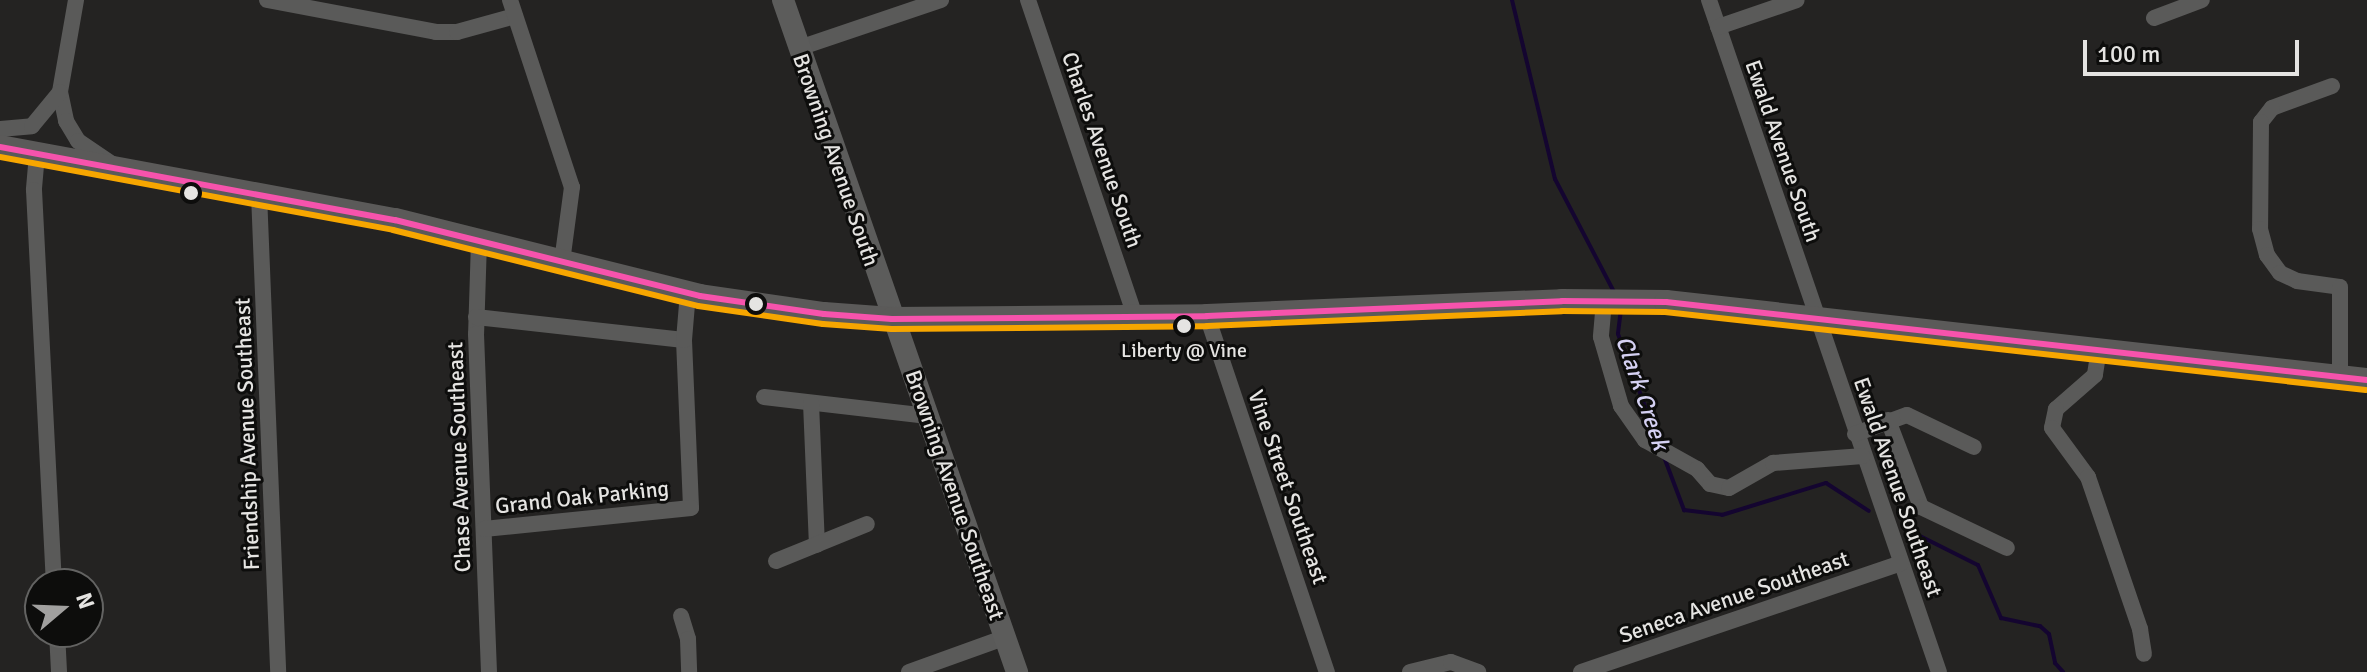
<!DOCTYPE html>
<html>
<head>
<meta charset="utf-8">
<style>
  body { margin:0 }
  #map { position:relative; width:2367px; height:672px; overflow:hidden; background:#242322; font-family:Signika,sans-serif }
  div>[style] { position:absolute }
  .stream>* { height:4px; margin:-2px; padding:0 2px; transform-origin:2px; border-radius:2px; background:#140530 }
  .street>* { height:16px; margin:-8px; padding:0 8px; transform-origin:8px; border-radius:8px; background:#5a5a59 }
  .secondary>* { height:22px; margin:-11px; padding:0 11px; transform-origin:11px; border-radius:11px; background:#5c5c5b }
  .primary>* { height:24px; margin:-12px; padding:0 12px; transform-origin:12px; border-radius:12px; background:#5b5a59 }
  .bus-1>* { height:6px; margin:-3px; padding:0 3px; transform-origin:3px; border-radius:3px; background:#f653ac }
  .bus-2>* { height:6px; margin:-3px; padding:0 3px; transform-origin:3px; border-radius:3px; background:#f7a600 }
  .dots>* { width:22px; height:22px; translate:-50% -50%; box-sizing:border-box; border:4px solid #0d0d0c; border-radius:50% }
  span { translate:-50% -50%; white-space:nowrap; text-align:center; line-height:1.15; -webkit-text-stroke:6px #0d0d0c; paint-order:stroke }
  .bus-label { font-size:20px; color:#e5e4e2 }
  .street-label { font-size:22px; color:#e5e4e2 }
  .water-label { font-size:24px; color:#d5d1f3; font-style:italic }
  .north { position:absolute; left:24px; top:568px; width:80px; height:80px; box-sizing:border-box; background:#0d0d0c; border:2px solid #636362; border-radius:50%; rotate:71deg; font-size:22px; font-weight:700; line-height:32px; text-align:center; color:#e5e4e2 }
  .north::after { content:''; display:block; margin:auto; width:28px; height:36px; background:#a1a09f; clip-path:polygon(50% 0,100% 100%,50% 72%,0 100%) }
  .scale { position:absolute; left:2083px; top:40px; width:216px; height:36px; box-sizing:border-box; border:4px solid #e5e4e2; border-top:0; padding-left:10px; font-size:24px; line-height:28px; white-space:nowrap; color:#e5e4e2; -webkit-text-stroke:6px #0d0d0c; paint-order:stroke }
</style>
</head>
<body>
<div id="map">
  <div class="stream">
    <div style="left:1512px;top:0;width:184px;rotate:76.5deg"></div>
    <div style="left:1555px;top:179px;width:130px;rotate:62.4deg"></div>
    <div style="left:1621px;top:309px;width:25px;rotate:97deg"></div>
    <div style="left:1618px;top:334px;width:114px;rotate:69.5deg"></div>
    <div style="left:1664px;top:457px;width:57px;rotate:69.3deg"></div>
    <div style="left:1684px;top:510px;width:38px;rotate:7deg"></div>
    <div style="left:1722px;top:515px;width:109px;rotate:-17.1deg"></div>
    <div style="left:1826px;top:483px;width:51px;rotate:33.1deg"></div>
    <div style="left:1908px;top:530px;width:78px;rotate:26.6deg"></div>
    <div style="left:1978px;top:565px;width:58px;rotate:66.5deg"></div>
    <div style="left:2001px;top:618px;width:40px;rotate:12deg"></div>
    <div style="left:2040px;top:626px;width:12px;rotate:42deg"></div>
    <div style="left:2049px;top:634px;width:30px;rotate:78deg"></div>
    <div style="left:2055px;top:663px;width:12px;rotate:48deg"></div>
  </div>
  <div class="street">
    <div style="left:76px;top:0;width:93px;rotate:99.9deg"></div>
    <div style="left:60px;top:92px;width:30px;rotate:78deg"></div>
    <div style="left:66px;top:121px;width:23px;rotate:59deg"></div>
    <div style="left:78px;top:141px;width:40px;rotate:34deg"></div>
    <div style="left:267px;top:0;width:172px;rotate:10.7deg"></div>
    <div style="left:436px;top:32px;width:21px"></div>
    <div style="left:457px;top:32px;width:60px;rotate:-15.4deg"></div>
    <div style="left:510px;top:0;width:197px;rotate:71.7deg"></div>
    <div style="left:572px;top:187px;width:76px;rotate:97.6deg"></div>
    <div style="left:1028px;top:0;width:331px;rotate:71.3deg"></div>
    <div style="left:1709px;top:0;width:710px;rotate:71.11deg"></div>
    <div style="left:2154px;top:18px;width:51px;rotate:-20.6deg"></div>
    <div style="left:1718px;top:27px;width:83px;rotate:-18.9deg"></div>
    <div style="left:799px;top:48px;width:150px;rotate:-18.7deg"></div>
    <div style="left:2332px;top:86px;width:64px;rotate:159.9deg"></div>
    <div style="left:2272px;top:108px;width:18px;rotate:128deg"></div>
    <div style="left:2261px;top:122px;width:107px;rotate:90.5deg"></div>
    <div style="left:2260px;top:229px;width:27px;rotate:75deg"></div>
    <div style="left:2267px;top:255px;width:22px;rotate:54deg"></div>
    <div style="left:2280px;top:273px;width:19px;rotate:25deg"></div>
    <div style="left:2297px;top:281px;width:43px;rotate:7.9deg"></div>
    <div style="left:2340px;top:287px;width:90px;rotate:90deg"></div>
    <div style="left:0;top:129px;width:32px;rotate:-5deg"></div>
    <div style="left:32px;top:126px;width:44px;rotate:-50.5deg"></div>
    <div style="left:37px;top:154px;width:36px;rotate:95deg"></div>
    <div style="left:34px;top:190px;width:395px;rotate:87.1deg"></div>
    <div style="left:259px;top:194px;width:478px;rotate:87.7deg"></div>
    <div style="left:479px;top:241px;width:93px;rotate:91.8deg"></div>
    <div style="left:476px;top:334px;width:338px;rotate:87.8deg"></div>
    <div style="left:1604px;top:301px;width:36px;rotate:95deg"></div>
    <div style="left:1601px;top:337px;width:72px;rotate:73.8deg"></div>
    <div style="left:1621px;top:406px;width:42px;rotate:54.8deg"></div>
    <div style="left:1645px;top:440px;width:60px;rotate:29.1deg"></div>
    <div style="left:1697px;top:469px;width:20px;rotate:49deg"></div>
    <div style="left:1710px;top:484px;width:19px;rotate:12deg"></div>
    <div style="left:1729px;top:488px;width:51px;rotate:-29.6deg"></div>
    <div style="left:1773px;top:463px;width:90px;rotate:-4.4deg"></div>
    <div style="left:1207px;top:316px;width:376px;rotate:71.4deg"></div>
    <div style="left:476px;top:317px;width:209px;rotate:6.3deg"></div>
    <div style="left:684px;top:340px;width:168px;rotate:87.6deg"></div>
    <div style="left:691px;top:508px;width:208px;rotate:174.2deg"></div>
    <div style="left:684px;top:340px;width:48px;rotate:-85.2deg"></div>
    <div style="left:2099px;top:349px;width:26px;rotate:99deg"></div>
    <div style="left:2095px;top:375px;width:52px;rotate:138.9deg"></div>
    <div style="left:2056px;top:409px;width:19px;rotate:102deg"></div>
    <div style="left:2052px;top:428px;width:61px;rotate:53.7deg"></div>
    <div style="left:2088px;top:477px;width:161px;rotate:71.1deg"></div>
    <div style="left:2140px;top:629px;width:25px;rotate:81deg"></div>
    <div style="left:764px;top:397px;width:165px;rotate:6.6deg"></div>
    <div style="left:811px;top:403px;width:142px;rotate:87.6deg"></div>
    <div style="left:1888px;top:420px;width:93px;rotate:69.2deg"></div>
    <div style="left:1921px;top:507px;width:95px;rotate:25.5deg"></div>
    <div style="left:1855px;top:434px;width:55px;rotate:-20.1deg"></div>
    <div style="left:1907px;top:415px;width:74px;rotate:25.5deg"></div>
    <div style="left:776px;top:561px;width:98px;rotate:-22.1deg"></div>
    <div style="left:681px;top:616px;width:24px;rotate:73deg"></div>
    <div style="left:688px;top:639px;width:33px;rotate:88deg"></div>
    <div style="left:57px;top:632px;width:40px;rotate:87.1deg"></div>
    <div style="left:909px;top:672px;width:103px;rotate:-19.8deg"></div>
    <div style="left:1410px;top:672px;width:42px;rotate:-13.7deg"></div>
    <div style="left:1451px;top:662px;width:29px;rotate:20deg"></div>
    <div style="left:1581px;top:672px;width:338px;rotate:-18.8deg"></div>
  </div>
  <div class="secondary">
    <div style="left:783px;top:0;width:712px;rotate:70.8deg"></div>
  </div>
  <div class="primary">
    <div style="left:0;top:147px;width:402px;rotate:10.5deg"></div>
    <div style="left:395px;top:220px;width:314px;rotate:14deg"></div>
    <div style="left:700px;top:296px;width:125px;rotate:8.3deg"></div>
    <div style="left:824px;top:314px;width:68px;rotate:4.2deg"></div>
    <div style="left:892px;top:319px;width:315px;rotate:-0.5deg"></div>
    <div style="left:1207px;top:316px;width:355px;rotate:-2.4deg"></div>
    <div style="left:1562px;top:301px;width:104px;rotate:0.6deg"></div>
    <div style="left:1666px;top:302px;width:705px;rotate:6.35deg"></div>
  </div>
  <div class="bus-1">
    <div style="left:0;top:147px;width:402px;rotate:10.5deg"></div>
    <div style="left:395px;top:220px;width:314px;rotate:14deg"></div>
    <div style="left:700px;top:296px;width:125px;rotate:8.3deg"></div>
    <div style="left:824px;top:314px;width:68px;rotate:4.2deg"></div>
    <div style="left:892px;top:319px;width:315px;rotate:-0.5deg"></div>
    <div style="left:1207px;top:316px;width:355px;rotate:-2.4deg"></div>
    <div style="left:1562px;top:301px;width:104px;rotate:0.6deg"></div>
    <div style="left:1666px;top:302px;width:705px;rotate:6.35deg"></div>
  </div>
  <div class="bus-2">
    <div style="left:0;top:157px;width:400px;rotate:10.5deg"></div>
    <div style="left:393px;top:230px;width:314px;rotate:14deg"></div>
    <div style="left:698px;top:306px;width:126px;rotate:8.2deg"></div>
    <div style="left:823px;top:324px;width:69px;rotate:4.1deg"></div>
    <div style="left:892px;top:329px;width:315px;rotate:-0.5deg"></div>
    <div style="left:1207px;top:326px;width:355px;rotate:-2.4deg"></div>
    <div style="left:1562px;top:311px;width:103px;rotate:0.6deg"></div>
    <div style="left:1665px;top:312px;width:705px;rotate:6.35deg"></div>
  </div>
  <div class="dots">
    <div style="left:191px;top:193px;background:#e5e4e2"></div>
    <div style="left:756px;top:304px;background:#e5e4e2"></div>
    <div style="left:1184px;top:326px;background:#e5e4e2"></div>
  </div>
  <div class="bus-label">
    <span style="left:1184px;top:350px">Liberty @ Vine</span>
  </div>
  <div class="street-label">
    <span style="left:1102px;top:150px;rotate:71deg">Charles Avenue South</span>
    <span style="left:1783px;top:151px;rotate:71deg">Ewald Avenue South</span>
    <span style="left:836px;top:160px;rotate:71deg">Browning Avenue South</span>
    <span style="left:247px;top:434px;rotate:-92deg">Friendship Avenue Southeast</span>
    <span style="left:459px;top:457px;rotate:-92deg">Chase Avenue Southeast</span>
    <span style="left:1288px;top:487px;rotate:71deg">Vine Street Southeast</span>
    <span style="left:1898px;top:487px;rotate:71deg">Ewald Avenue Southeast</span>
    <span style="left:955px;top:495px;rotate:71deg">Browning Avenue Southeast</span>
    <span style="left:582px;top:497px;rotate:-6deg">Grand Oak Parking</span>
    <span style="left:1734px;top:597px;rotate:-19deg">Seneca Avenue Southeast</span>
  </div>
  <div class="water-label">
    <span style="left:1642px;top:393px;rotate:71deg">Clark Creek</span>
  </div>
  <div class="north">N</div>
  <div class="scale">100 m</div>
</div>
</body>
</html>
